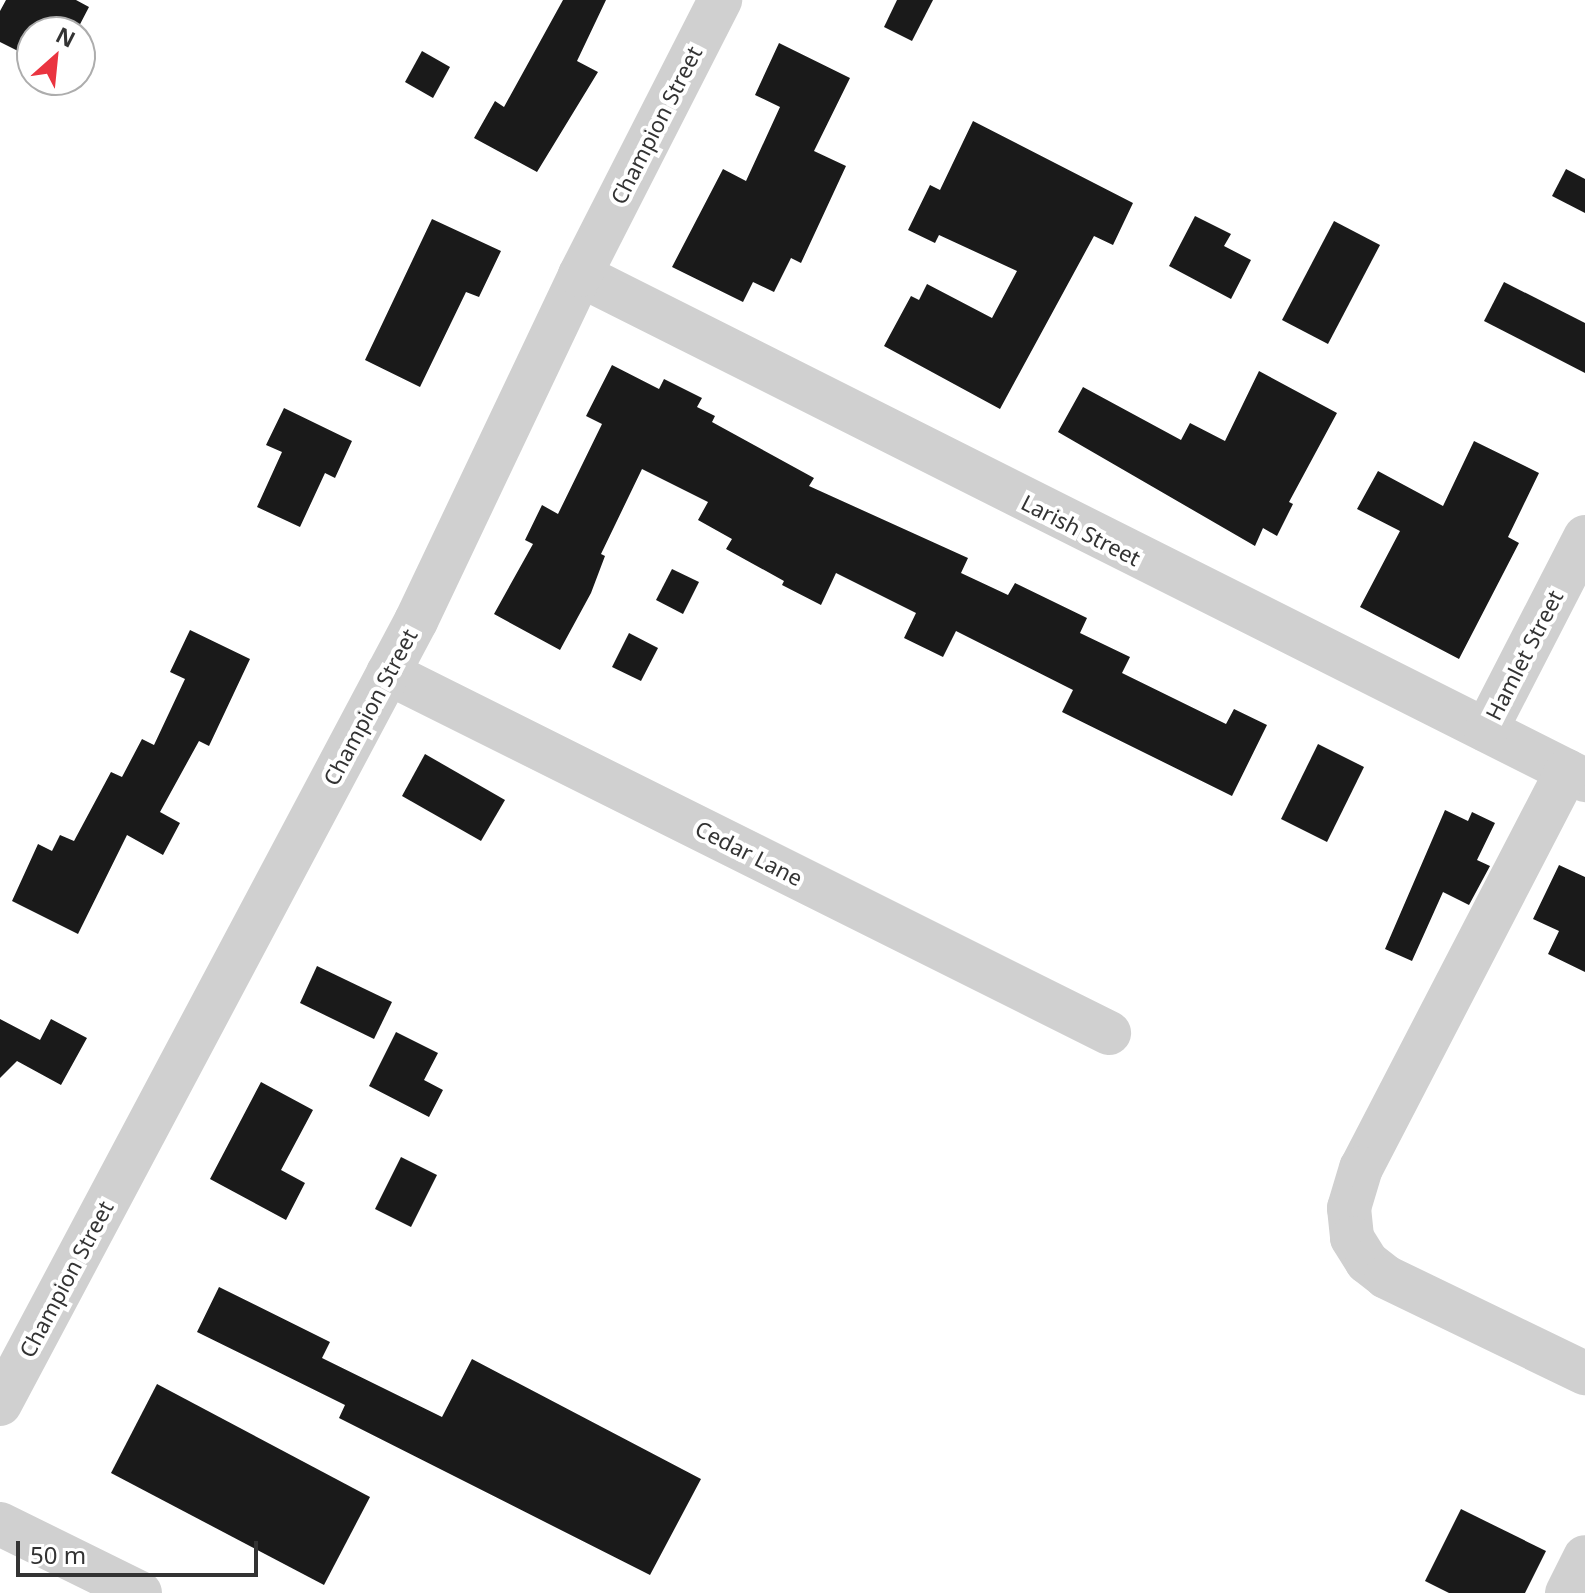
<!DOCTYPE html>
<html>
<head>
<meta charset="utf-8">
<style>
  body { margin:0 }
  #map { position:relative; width:1585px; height:1593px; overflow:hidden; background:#fff; font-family:"Noto Sans",sans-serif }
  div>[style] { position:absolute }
  .building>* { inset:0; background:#1a1a1a }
  .minor>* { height:44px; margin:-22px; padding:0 22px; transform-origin:22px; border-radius:22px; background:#d0d0d0 }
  span { translate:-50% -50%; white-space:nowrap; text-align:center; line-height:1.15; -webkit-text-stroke:8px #fff; paint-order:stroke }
  .street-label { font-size:22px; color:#333 }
  .north { position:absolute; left:16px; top:16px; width:80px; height:80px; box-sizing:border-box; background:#fff; border:2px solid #adadad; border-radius:50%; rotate:27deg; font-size:22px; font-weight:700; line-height:32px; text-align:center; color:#333 }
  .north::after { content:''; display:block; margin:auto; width:28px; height:36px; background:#ea3440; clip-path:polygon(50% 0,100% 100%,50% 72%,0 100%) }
  .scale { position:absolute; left:16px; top:1541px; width:242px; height:36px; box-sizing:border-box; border:4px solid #333; border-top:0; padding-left:10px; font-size:24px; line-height:28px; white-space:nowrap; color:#333; -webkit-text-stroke:6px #fff; paint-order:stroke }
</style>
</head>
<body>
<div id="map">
  <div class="building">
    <div style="clip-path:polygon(6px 0,76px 0,89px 7px,76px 32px,32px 32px,32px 58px,0 42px,0 11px)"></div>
    <div style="clip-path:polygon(563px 0,606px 0,577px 61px,598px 72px,537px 172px,474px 138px,495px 101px,504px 107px)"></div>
    <div style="clip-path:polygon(897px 0,933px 0,912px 41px,884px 27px)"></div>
    <div style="clip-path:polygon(779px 43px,850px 78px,814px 151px,846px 166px,801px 263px,791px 258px,774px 292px,753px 282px,743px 302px,672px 267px,723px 169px,746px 181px,780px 107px,755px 95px)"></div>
    <div style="clip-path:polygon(422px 51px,450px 67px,433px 98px,405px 82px)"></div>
    <div style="clip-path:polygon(973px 121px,1133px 203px,1113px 245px,1094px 236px,1000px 409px,884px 346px,911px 296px,919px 300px,927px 284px,992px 318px,1017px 271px,939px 235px,935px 243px,908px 230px,930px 185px,940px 190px)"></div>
    <div style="clip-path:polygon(1566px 169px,1585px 179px,1585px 213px,1552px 196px)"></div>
    <div style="clip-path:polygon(1195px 216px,1231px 234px,1224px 246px,1251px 260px,1231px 299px,1169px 266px)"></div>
    <div style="clip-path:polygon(432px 219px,501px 251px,479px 297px,466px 292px,420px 387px,365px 360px)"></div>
    <div style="clip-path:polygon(1334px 221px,1380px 245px,1328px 344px,1282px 320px)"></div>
    <div style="clip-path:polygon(1504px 282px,1585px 323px,1585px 373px,1484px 321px)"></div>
    <div style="clip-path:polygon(612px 365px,659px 389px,664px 379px,702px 398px,697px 407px,715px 416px,712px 422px,814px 478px,809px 486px,968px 558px,961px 573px,1008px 595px,1015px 583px,1087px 618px,1080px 633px,1130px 657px,1122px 673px,1226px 724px,1234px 709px,1267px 725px,1232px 796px,1062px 712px,1073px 690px,956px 631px,943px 657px,904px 638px,916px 613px,836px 573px,821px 605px,782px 585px,784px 581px,726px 549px,732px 539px,698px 520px,708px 502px,642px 469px,601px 554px,605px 556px,591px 593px,560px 650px,494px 614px,533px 544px,525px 540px,542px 505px,558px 514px,602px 424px,586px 416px)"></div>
    <div style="clip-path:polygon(1259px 371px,1337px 413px,1289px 502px,1293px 504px,1277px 536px,1263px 528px,1255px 546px,1058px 432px,1083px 387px,1181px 440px,1190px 423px,1225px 441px)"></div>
    <div style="clip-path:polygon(284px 408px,352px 441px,335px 478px,325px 473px,300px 527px,257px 507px,282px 452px,266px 445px)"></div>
    <div style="clip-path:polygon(1474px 441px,1539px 473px,1508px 537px,1519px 543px,1459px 659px,1360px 607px,1400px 531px,1357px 509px,1378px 471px,1443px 506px)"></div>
    <div style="clip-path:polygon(672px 569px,699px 582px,683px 614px,656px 600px)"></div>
    <div style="clip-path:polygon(190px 630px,250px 659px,209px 746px,199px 741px,160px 812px,180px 823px,163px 855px,127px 835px,78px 934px,12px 901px,38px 844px,52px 851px,60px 835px,74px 841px,111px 772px,122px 777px,142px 739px,154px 745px,185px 679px,170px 672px)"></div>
    <div style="clip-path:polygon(629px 633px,658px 648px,641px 681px,612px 667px)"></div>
    <div style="clip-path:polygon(1318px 744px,1364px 767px,1327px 842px,1281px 819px)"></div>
    <div style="clip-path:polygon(425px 754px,505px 800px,481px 841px,402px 796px)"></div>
    <div style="clip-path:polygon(1445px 810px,1468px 821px,1472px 812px,1495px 823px,1477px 860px,1490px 866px,1469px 905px,1443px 892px,1412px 961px,1385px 949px)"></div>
    <div style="clip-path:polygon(1559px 865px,1585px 877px,1585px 972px,1548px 954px,1559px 931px,1533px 919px)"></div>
    <div style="clip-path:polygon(317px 966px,392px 1002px,374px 1039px,300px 1003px)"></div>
    <div style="clip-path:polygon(0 1019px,40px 1040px,51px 1019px,87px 1038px,61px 1085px,17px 1061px,0 1078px)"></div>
    <div style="clip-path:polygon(396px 1032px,438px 1053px,424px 1080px,443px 1090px,429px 1117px,369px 1086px)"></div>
    <div style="clip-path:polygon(261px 1082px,313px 1110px,281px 1170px,305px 1183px,286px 1220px,210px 1179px)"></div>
    <div style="clip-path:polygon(401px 1157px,437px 1175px,411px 1227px,375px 1209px)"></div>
    <div style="clip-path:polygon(219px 1287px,330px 1342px,322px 1358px,442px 1417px,472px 1359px,701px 1479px,650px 1575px,339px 1418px,345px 1405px,197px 1332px)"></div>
    <div style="clip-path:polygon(157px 1384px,370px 1497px,324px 1585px,111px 1473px)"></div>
    <div style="clip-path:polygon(1461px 1509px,1546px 1551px,1525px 1593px,1449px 1593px,1425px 1581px)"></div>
  </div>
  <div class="minor">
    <div style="left:580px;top:275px;width:1125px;rotate:26.68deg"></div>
    <div style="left:388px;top:673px;width:806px;rotate:26.53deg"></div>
    <div style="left:1486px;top:730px;width:217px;rotate:-62.8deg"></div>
    <div style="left:1567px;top:771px;width:447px;rotate:117.4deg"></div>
    <div style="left:1361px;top:1168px;width:42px;rotate:106.7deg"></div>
    <div style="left:1349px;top:1208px;width:30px;rotate:84deg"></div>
    <div style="left:1352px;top:1238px;width:28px;rotate:58deg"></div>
    <div style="left:1367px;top:1262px;width:24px;rotate:38deg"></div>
    <div style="left:1386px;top:1277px;width:221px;rotate:25.8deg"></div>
    <div style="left:0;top:1404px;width:887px;rotate:-62.02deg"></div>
    <div style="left:416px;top:621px;width:383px;rotate:-64.6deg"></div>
    <div style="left:580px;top:275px;width:309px;rotate:-63deg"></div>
    <div style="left:0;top:1524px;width:156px;rotate:26.2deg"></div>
    <div style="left:1567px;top:1593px;width:40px;rotate:-63.4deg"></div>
  </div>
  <div class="street-label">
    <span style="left:656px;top:125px;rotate:-63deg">Champion Street</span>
    <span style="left:1081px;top:530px;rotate:27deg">Larish Street</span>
    <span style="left:1524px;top:655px;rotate:-63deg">Hamlet Street</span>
    <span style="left:370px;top:707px;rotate:-62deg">Champion Street</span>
    <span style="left:749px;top:853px;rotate:27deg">Cedar Lane</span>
    <span style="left:66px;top:1279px;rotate:-62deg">Champion Street</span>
  </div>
  <div class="north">N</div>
  <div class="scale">50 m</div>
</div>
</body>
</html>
